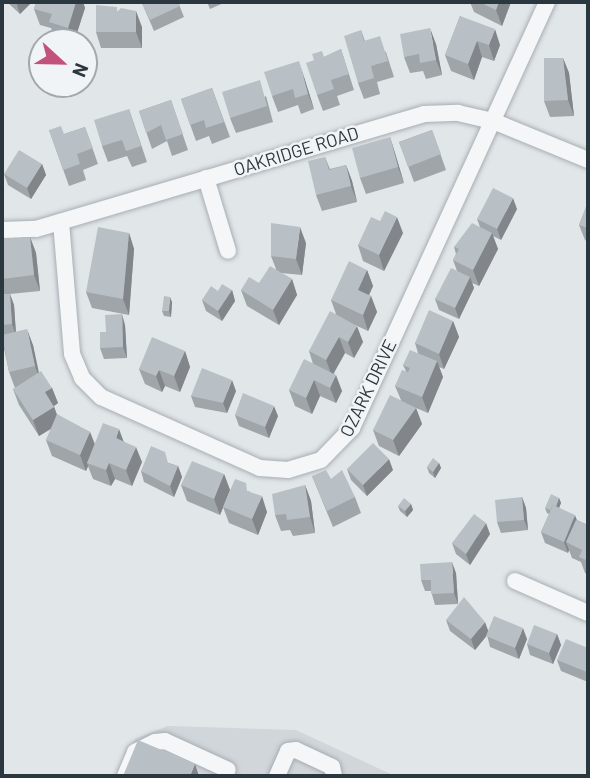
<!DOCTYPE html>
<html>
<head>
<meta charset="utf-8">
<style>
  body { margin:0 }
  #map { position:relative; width:590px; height:778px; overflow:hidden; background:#e1e6e9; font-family:Barlow,sans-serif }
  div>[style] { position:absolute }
  .built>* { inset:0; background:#d0d6da }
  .roads { filter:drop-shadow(0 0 2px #a7aeb3) drop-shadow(0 0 2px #a7aeb3) }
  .minor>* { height:16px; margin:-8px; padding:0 8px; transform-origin:8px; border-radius:8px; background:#f4f6f7 }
  .wall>* { inset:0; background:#9fa5a9 }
  .shaded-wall>* { inset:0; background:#82868a }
  .building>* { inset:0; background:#b9c0c5 }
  span { translate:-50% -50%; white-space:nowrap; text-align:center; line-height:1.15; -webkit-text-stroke:5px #f1f4f6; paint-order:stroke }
  .street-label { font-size:18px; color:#2b373f }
  .frame { position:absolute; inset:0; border:4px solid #2b373f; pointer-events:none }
  .north { position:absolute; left:28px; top:28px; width:70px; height:70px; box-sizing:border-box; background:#f1f4f6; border:2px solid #a2a8ad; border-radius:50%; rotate:112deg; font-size:19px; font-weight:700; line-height:28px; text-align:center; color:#2b373f }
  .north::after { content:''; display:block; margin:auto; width:24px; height:32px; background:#c2527d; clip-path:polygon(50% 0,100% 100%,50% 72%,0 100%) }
</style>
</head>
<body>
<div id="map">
  <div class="built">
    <div style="clip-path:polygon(168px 726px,296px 730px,395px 776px,118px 776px,135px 739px)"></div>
  </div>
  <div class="roads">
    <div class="minor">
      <div style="left:206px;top:178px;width:76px;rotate:73.2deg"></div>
      <div style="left:61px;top:222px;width:132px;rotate:85.2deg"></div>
      <div style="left:72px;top:354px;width:26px;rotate:67deg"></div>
      <div style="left:82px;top:378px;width:27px;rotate:45deg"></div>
      <div style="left:101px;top:397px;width:174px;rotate:24.1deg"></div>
      <div style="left:260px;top:468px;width:28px;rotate:4deg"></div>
      <div style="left:288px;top:470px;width:34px;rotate:-17deg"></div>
      <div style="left:321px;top:460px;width:45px;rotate:-45.9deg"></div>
      <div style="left:352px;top:428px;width:469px;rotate:-65.4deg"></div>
      <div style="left:2px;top:230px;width:34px;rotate:-2deg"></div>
      <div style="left:36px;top:229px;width:405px;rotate:-16.5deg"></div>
      <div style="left:424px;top:114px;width:34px;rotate:-2deg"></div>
      <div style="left:458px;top:113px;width:36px;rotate:13deg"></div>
      <div style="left:493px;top:121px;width:103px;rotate:22.3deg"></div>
      <div style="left:515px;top:581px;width:80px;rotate:23.7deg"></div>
      <div style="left:125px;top:776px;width:26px;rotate:-67deg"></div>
      <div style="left:135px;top:752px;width:22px;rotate:-27deg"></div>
      <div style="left:155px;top:742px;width:10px;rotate:-6deg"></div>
      <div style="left:165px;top:741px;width:69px;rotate:24.7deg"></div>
      <div style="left:277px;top:776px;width:27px;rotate:-66deg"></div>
      <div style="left:288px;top:751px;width:8px;rotate:-7deg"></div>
      <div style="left:296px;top:750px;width:40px;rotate:25deg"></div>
      <div style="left:332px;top:767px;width:9px;rotate:77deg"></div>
    </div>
  </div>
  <div class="wall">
    <div style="clip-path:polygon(7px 2px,32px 2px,20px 14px)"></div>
    <div style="clip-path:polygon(36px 2px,83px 2px,85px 8px,74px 42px,67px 42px,55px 38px,51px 28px,40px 25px,34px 9px)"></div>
    <div style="clip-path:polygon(178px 2px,184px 17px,154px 31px,142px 3px)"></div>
    <div style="clip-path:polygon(207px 2px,226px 2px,210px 9px)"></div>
    <div style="clip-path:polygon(470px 2px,511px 2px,502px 26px,474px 12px)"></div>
    <div style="clip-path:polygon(118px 11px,142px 27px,142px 48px,101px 48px,96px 32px)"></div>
    <div style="clip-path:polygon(460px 16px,500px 45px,494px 61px,482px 57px,474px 80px,451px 71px,445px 55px)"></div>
    <div style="clip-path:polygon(361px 30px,365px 41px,386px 52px,394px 77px,377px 82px,380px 94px,364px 99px,358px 83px)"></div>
    <div style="clip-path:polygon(436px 44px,442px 75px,426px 79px,423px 71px,410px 73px,404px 57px)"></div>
    <div style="clip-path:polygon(341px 49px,354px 90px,337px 96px,340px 105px,323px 111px,317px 95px,324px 57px)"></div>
    <div style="clip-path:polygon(563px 58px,569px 73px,574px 116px,550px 117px,544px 101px)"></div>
    <div style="clip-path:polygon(304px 77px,314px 109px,301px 114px,298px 105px,278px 112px,272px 96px)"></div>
    <div style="clip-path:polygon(212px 88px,230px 137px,212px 144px,209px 136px,196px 141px,181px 99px)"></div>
    <div style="clip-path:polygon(266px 96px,273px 122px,236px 133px,230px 118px)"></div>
    <div style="clip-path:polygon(171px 100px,188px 150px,172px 156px,167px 141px,152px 149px,139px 111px)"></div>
    <div style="clip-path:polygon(129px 109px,147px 162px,132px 167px,127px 156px,108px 162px,102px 146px)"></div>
    <div style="clip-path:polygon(85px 127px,98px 164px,83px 170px,86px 180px,69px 186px,49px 130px,64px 134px)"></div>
    <div style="clip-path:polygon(432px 130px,446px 170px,414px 182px,399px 142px)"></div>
    <div style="clip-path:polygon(390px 137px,404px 183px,366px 194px,360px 178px)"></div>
    <div style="clip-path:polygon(325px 157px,330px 169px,346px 165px,352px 181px,357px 202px,322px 211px,316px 195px)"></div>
    <div style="clip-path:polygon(42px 164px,46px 175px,31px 199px,8px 185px,4px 174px)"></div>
    <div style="clip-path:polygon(588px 202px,588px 242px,585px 240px,579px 225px)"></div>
    <div style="clip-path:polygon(517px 209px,501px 240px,493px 236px,498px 249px,479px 286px,472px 283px,474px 288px,459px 319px,439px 310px,435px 299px,457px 271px,453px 260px,456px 254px,454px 247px,480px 227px,477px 219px)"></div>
    <div style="clip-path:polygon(129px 233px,134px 249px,129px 315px,92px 308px,86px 292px)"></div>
    <div style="clip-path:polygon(403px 233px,384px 271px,363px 261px,358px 245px)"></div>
    <div style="clip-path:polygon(30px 237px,36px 253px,40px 291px,10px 294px,14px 305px,16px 332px,33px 345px,38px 373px,52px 388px,58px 403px,54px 406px,57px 415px,90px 432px,95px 444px,124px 442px,142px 462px,132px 486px,115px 479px,111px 486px,93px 479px,88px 466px,86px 471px,52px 456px,46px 440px,51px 429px,39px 436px,19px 405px,13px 389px,15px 388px,9px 372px,2px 339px,2px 295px,4px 294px,2px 287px,2px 240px)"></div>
    <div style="clip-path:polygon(306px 243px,302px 275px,281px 273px,292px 279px,297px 295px,279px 325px,247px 306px,241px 290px,259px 283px,276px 269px,271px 256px)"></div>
    <div style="clip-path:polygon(367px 270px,373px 286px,369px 295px,371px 296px,377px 312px,368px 331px,355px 325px,363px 342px,354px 358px,345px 353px,334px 373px,342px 391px,336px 403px,320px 396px,312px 414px,295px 406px,289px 390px,313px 364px,309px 351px,336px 314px,331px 300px)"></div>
    <div style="clip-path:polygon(232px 290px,235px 301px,222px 321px,206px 311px,202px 300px,218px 291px)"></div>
    <div style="clip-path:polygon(172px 302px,171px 317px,164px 316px,162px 311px)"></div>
    <div style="clip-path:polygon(453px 321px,459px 337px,444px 369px,439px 367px,443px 377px,428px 413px,416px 408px,422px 424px,399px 456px,379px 446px,373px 430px,401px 400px,395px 386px,406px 371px,403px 365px,418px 353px,415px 343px)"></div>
    <div style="clip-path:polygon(125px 325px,127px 358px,104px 359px,100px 348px,106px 332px)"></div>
    <div style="clip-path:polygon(185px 351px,190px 367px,180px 392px,165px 386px,162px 392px,145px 384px,139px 369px)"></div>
    <div style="clip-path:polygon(236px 391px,227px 413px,195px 407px,191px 396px)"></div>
    <div style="clip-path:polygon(235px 415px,278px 416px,269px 438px,239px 426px)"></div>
    <div style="clip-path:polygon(169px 463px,178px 466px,182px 477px,174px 497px,144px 482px,141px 471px)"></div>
    <div style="clip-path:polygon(439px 463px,441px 468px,435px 478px,429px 473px,427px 467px)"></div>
    <div style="clip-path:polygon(347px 469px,393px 470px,367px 496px,351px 480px)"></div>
    <div style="clip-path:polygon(224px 474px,230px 490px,220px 515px,187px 501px,181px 485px)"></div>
    <div style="clip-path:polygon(312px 476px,355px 497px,361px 513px,333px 527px)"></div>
    <div style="clip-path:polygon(305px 485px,311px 501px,315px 533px,293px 536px,290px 530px,281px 531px,275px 515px)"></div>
    <div style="clip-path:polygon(249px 491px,267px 512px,258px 535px,229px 523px,223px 507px)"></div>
    <div style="clip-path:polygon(522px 497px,526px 508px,528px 530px,501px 533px,497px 522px)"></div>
    <div style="clip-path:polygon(559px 498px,561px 503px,559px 508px,577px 520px,588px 525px,588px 575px,585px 573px,581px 562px,572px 558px,569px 550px,568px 553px,545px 543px,541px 532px,549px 514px,547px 513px,545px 508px)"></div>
    <div style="clip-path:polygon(411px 504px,413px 510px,407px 517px,400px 511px,398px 506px)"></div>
    <div style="clip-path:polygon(490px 534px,470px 565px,456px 554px,452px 543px)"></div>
    <div style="clip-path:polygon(456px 573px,458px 604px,435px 605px,431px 591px,425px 591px,421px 580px)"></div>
    <div style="clip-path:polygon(446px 620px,488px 631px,527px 639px,519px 659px,490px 647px,487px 635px,475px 650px,450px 631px)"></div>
    <div style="clip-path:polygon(557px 634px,561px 645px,553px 664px,530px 655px,527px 644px)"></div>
    <div style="clip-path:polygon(588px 648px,588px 682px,561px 671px,557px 660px)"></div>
  </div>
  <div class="shaded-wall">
    <div style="clip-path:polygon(16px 2px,32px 2px,20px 14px)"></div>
    <div style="clip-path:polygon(76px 2px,83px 2px,85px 8px,74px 42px,73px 42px,68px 28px)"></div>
    <div style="clip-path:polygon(499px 2px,511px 2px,502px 26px,496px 10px)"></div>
    <div style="clip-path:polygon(136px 11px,142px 27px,142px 48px,136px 32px)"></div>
    <div style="clip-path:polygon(430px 28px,436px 44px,442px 75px,436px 60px)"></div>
    <div style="clip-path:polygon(495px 29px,500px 45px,494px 61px,489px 45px)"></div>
    <div style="clip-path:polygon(477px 41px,482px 57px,474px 80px,468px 64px)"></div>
    <div style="clip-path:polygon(563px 58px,569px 73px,574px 116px,568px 100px)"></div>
    <div style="clip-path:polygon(299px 61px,314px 109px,308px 94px)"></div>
    <div style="clip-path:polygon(390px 137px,395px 153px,404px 183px,398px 167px)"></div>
    <div style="clip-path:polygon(42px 164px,46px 175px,31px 199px,27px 188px)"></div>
    <div style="clip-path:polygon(346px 165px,352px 181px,357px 202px,351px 186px)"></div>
    <div style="clip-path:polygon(513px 198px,517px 209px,501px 240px,497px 229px)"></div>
    <div style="clip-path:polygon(397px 217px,403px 233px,384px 271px,379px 255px)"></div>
    <div style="clip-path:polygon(300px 227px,306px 243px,302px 275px,296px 259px)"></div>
    <div style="clip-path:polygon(129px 233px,134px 249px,129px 315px,123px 299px)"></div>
    <div style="clip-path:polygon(492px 233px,498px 249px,479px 286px,473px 270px)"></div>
    <div style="clip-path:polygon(30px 237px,36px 253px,40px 291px,34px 275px)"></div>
    <div style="clip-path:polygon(367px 270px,373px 286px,364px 306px,358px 290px)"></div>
    <div style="clip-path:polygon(470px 277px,474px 288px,459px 319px,455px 308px)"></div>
    <div style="clip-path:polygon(292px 279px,297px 295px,279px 325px,273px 310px)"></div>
    <div style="clip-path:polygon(232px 290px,235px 301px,222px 321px,218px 311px)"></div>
    <div style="clip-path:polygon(10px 294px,14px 305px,16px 335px,12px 324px)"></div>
    <div style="clip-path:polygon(371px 296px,377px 312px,368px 331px,363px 315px)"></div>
    <div style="clip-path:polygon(170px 297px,172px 302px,171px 317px,169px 311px)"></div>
    <div style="clip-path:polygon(122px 314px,125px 325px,127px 358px,123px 347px)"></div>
    <div style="clip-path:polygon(453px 321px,459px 337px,444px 369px,439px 354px)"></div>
    <div style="clip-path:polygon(357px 326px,363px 342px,354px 358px,348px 342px)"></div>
    <div style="clip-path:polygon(27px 329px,33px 345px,41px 382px,35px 366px)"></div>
    <div style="clip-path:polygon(339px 337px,345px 353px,332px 376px,326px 360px)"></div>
    <div style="clip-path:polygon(185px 351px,190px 367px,180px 392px,174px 376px)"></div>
    <div style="clip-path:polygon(437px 361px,443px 377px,428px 413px,422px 397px)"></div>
    <div style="clip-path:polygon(159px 370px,165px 386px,162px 392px,156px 376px)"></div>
    <div style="clip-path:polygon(336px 375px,342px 391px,336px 403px,330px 388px)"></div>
    <div style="clip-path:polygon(232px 380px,236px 391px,227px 413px,223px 403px)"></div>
    <div style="clip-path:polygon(314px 380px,320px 396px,312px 414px,306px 398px)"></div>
    <div style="clip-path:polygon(52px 388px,58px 403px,51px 408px,45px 392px)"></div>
    <div style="clip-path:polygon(274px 406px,278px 416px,269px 438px,265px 427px)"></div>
    <div style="clip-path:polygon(54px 407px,60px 423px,39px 436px,33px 420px)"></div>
    <div style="clip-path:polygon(416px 408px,422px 424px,399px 456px,393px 440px)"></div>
    <div style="clip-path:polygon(119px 429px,125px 445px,116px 438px)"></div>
    <div style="clip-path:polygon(90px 432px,96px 448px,87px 463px,88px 466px,86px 471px,80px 455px)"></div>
    <div style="clip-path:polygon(136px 447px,142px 462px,132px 486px,126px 470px)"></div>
    <div style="clip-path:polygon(389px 459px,393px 470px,367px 496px,363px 485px)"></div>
    <div style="clip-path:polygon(109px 463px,115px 479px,111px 486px,106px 470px)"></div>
    <div style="clip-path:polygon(439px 463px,441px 468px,435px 478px,433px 472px)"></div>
    <div style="clip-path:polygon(178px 466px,182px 477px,174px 497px,170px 486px)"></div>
    <div style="clip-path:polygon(224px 474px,230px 490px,220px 515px,214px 499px)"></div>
    <div style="clip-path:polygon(305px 485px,311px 501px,315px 533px,310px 517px)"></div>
    <div style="clip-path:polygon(262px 496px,267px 512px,258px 535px,252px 519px)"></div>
    <div style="clip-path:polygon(522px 497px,526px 508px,528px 530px,524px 520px)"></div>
    <div style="clip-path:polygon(559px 498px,561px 503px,555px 517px,553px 512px)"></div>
    <div style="clip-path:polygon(411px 504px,413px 510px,407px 517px,405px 511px)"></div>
    <div style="clip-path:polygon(575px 515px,579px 526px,566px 542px,569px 550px,568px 553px,564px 542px)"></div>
    <div style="clip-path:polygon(486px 523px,490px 534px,470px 565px,466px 554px)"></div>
    <div style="clip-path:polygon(452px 562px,456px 573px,458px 604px,454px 593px)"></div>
    <div style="clip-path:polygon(485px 622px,489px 633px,475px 650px,471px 639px)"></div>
    <div style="clip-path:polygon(523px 628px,527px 639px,519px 659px,515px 648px)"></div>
    <div style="clip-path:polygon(557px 634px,561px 645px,553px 664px,549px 653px)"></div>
    <div style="clip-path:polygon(195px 764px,199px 776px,190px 776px)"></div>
  </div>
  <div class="building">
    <div style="clip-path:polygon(36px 2px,76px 2px,68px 28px,49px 22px,52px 14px,34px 9px)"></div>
    <div style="clip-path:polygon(144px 2px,178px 2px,180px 6px,150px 20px,142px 3px)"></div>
    <div style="clip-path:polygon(479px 2px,499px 2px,496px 10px)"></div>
    <div style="clip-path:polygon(96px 5px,117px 7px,117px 12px,121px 8px,136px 11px,136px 32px,96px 32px)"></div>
    <div style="clip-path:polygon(460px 16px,495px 29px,489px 45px,477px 41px,468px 64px,445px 55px)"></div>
    <div style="clip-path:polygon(430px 28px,436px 60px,420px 63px,419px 54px,404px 57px,400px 34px)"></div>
    <div style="clip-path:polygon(361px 30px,364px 41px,380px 36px,388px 61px,371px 66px,374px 78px,358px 83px,344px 36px)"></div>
    <div style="clip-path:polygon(341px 49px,349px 74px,331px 80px,334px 89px,317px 95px,306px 63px,314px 60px,312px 54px,322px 51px,324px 57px)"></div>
    <div style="clip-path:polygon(544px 58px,563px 58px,568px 100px,544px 101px)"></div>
    <div style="clip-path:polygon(299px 61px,308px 94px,295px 98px,293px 89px,272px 96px,264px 72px)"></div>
    <div style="clip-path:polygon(260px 80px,267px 106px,230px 118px,222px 92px)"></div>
    <div style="clip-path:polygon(212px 88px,224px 122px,206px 128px,204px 120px,190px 125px,181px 99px)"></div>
    <div style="clip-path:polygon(171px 100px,183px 134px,166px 140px,161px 125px,146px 133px,139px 111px)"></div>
    <div style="clip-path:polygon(129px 109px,141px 146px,126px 151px,122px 140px,102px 146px,94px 120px)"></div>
    <div style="clip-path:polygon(61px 126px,64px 134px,85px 127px,93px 148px,77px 154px,80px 164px,63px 170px,49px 130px)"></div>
    <div style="clip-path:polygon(432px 130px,441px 154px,408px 167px,399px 142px)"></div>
    <div style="clip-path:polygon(390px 137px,398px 167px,360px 178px,352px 148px)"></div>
    <div style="clip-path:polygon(19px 150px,42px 164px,27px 188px,4px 174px)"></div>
    <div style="clip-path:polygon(325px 157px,329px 170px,346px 165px,351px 186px,316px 195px,308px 161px)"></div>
    <div style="clip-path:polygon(493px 188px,513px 198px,497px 229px,477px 219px)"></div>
    <div style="clip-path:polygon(588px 202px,588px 228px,579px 225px)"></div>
    <div style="clip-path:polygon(385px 211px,397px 217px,379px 255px,358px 245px,371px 217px,380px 221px)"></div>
    <div style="clip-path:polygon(271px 223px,300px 227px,296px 259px,271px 256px)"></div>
    <div style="clip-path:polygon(472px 223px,492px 233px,473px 270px,453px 260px,459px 249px,454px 247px)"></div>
    <div style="clip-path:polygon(98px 227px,129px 233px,123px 299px,86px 292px)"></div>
    <div style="clip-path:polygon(30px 237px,34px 275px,2px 279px,2px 240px)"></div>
    <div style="clip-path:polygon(349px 261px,367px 270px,358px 290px,371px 296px,363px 315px,331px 300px)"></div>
    <div style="clip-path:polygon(270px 266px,292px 279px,273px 310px,241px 290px,249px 277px,259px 283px)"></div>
    <div style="clip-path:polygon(451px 268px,470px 277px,455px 308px,435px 299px)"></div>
    <div style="clip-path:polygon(222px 284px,232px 290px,218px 311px,202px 300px,211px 286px,218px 291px)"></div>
    <div style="clip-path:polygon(2px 294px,10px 294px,12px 324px,2px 325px)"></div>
    <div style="clip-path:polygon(164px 296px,170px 297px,169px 311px,162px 311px)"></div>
    <div style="clip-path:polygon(429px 310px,453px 321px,439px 354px,415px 343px)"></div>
    <div style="clip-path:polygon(330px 311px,357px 326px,348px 342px,339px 337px,326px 360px,309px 351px)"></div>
    <div style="clip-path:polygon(122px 314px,123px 347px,100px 348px,100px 332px,106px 332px,105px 315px)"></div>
    <div style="clip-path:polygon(27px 329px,35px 366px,9px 372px,2px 335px)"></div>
    <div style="clip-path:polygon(152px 337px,185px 351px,174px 376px,159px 370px,156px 376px,139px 369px)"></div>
    <div style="clip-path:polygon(410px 350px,437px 361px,422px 397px,395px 386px,402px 370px,408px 372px,410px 368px,403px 365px)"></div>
    <div style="clip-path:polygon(304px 359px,336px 375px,330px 388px,314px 380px,306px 398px,289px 390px)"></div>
    <div style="clip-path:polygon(202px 368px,232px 380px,223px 403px,191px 396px)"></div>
    <div style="clip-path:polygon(41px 371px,52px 388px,45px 392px,54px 407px,33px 420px,13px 389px)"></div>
    <div style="clip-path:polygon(243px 393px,274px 406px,265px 427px,235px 415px)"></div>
    <div style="clip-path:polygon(390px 395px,416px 408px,393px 440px,373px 430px)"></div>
    <div style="clip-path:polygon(57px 414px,90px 432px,80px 455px,46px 440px)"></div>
    <div style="clip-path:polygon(103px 423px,119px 429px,116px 438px,136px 447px,126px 470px,109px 463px,106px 470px,87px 463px)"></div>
    <div style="clip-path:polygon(373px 443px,389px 459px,363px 485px,347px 469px)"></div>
    <div style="clip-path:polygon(151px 446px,165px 452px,168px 463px,178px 466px,170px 486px,141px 471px)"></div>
    <div style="clip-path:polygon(433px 458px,439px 463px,433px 472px,427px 467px)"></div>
    <div style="clip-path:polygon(192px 461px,224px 474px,214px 499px,181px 485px)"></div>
    <div style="clip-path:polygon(326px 470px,331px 479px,342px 470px,355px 497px,327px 511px,312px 476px)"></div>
    <div style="clip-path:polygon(235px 479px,246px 483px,247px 491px,262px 496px,252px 519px,223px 507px)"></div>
    <div style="clip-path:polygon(305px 485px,310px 517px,287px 520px,286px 514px,275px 515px,272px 494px)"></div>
    <div style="clip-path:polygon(551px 494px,559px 498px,556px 507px,553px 505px,550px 510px,545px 508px)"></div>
    <div style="clip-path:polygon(522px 497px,524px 520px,497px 522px,495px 500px)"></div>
    <div style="clip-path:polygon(404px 498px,411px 504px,405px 511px,398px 506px)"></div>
    <div style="clip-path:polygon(553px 505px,575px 515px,564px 542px,541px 532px)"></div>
    <div style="clip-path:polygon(474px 514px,486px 523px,466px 554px,452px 543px)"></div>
    <div style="clip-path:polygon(576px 520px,588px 525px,588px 561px,579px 557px,582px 550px,566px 542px)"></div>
    <div style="clip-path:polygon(452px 562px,454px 593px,431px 594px,431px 580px,421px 580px,420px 564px)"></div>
    <div style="clip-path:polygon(464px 597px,485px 622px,471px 639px,446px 620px)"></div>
    <div style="clip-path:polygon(494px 616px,523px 628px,515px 648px,486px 636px)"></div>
    <div style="clip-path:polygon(534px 625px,557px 634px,549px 653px,527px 644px)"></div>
    <div style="clip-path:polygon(566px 639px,588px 648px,588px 670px,587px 672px,557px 660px)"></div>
    <div style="clip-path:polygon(138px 740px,195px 764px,190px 776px,123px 776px)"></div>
  </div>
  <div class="street-label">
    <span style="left:296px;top:151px;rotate:-17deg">OAKRIDGE ROAD</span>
    <span style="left:368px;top:388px;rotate:-64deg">OZARK DRIVE</span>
  </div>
  <div class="frame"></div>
  <div class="north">N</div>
</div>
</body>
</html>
